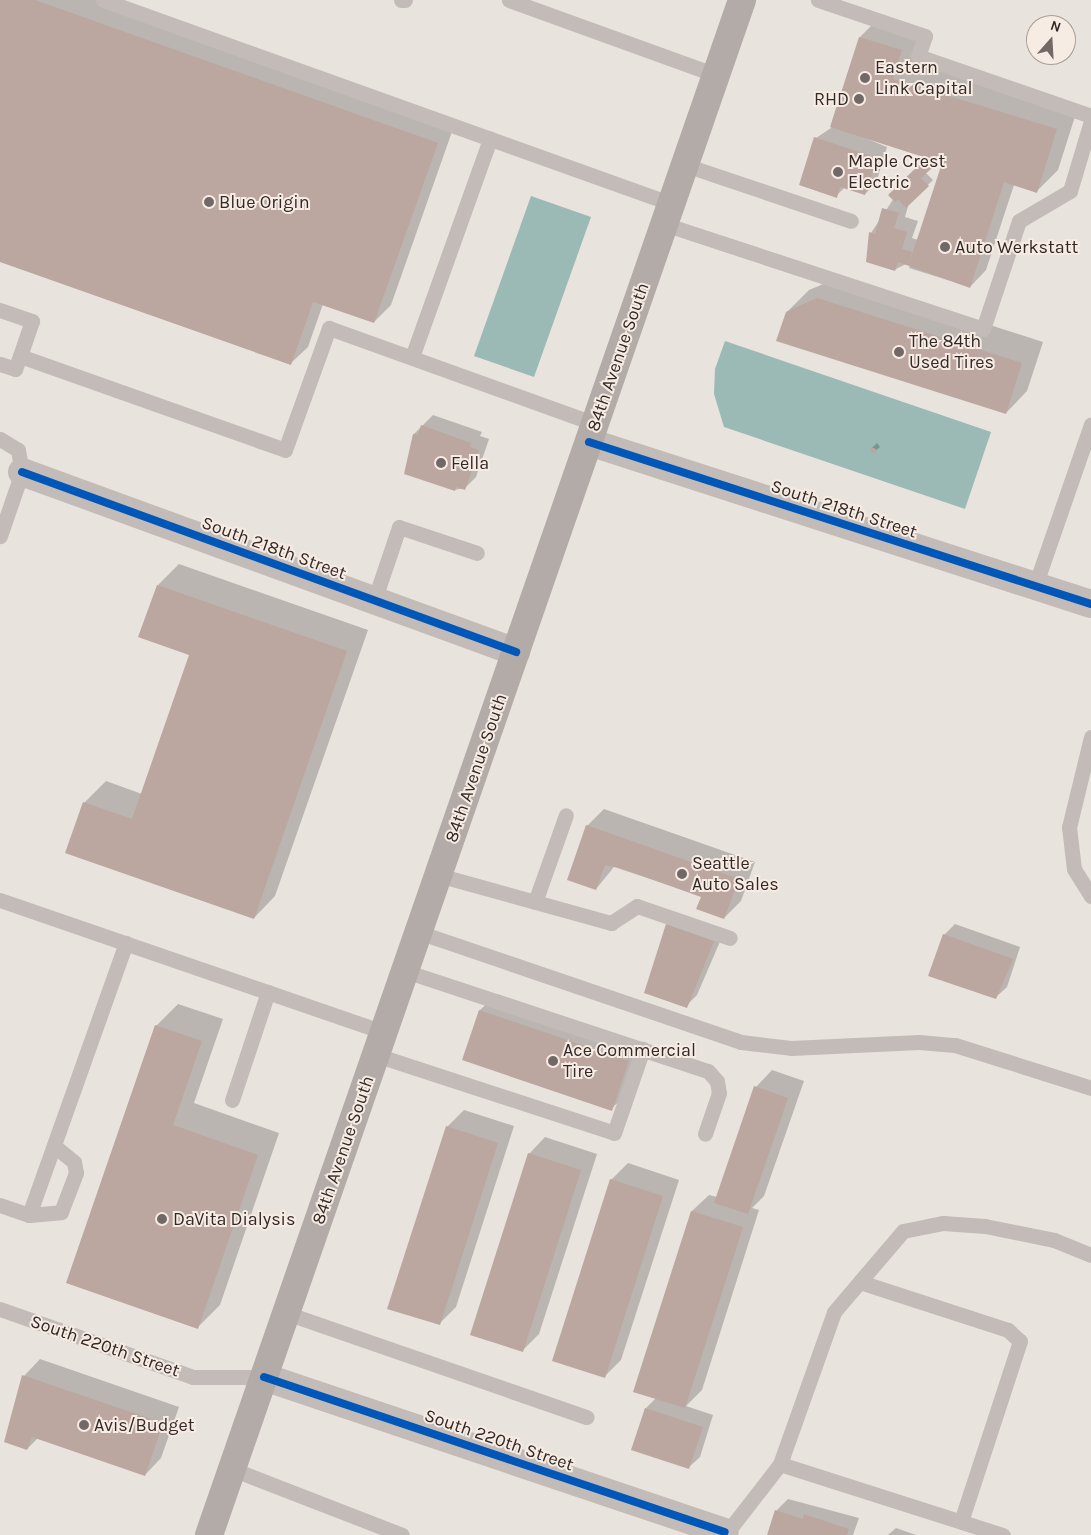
<!DOCTYPE html>
<html>
<head>
<meta charset="utf-8">
<style>
  body { margin:0 }
  #map { position:relative; width:1091px; height:1535px; overflow:hidden; background:#e9e3dd; font-family:Karla,sans-serif }
  div>[style] { position:absolute }
  .water>* { inset:0; background:#9bbab6 }
  .shadow>* { inset:0; background:#0003 }
  .building>* { inset:0; background:#bba6a0 }
  .lane>* { height:15px; margin:-7.5px; padding:0 7.5px; transform-origin:7.5px; border-radius:7.5px; background:#c2bbb7 }
  .street>* { height:28px; margin:-14px; padding:0 14px; transform-origin:14px; border-radius:14px; background:#c2bbb7 }
  .secondary>* { height:28px; margin:-14px; padding:0 14px; transform-origin:14px; border-radius:14px; background:#b3aba7 }
  .cycleway>* { height:8px; margin:-4px; padding:0 4px; transform-origin:4px; border-radius:4px; background:#0057b8 }
  .dots>* { width:14px; height:14px; translate:-50% -50%; box-sizing:border-box; border:2px solid #f7ece4; border-radius:50% }
  span { translate:-50% -50%; white-space:nowrap; text-align:center; line-height:1.15; -webkit-text-stroke:4px #f7ece4; paint-order:stroke }
  .poi-label { font-size:18px; color:#322826 }
  .left { translate:0 -50%; text-align:left }
  .right { translate:-100% -50%; text-align:right }
  .street-label { font-size:18px; color:#322826 }
  .north { position:absolute; left:1026px; top:15px; width:50px; height:50px; box-sizing:border-box; background:#f7ece4; border:1px solid #a89e98; border-radius:50%; rotate:19deg; font-size:14px; font-weight:700; line-height:20px; text-align:center; color:#322826 }
  .north::after { content:''; display:block; margin:auto; width:18px; height:22px; background:#726966; clip-path:polygon(50% 0,100% 100%,50% 72%,0 100%) }
</style>
</head>
<body>
<div id="map">
  <div class="water">
    <div style="clip-path:polygon(531px 196px,591px 217px,534px 377px,474px 356px)"></div>
    <div style="clip-path:polygon(725px 341px,991px 432px,965px 509px,724px 427px,714px 394px,715px 369px)"></div>
  </div>
  <div class="shadow">
    <div style="clip-path:polygon(0 0,98px 0,454px 126px,391px 305px,374px 322px,323px 304px,308px 347px,291px 363px,0 260px)"></div>
    <div style="clip-path:polygon(evenodd,882px 15px,923px 29px,914px 57px,1078px 107px,1058px 170px,1036px 192px,1014px 185px,986px 270px,970px 287px,909px 268px,912px 261px,894px 270px,871px 233px,894px 198px,890px 195px,929px 157px,853px 133px,887px 147px,876px 183px,865px 194px,845px 187px,836px 196px,816px 138px,831px 128px,860px 37px,882px 15px,938px 160px,943px 162px,918px 240px,912px 238px,918px 221px,905px 217px,909px 203px,933px 180px,925px 172px,938px 160px)"></div>
    <div style="clip-path:polygon(840px 277px,1043px 342px,1027px 391px,1006px 413px,787px 312px,809px 290px)"></div>
    <div style="clip-path:polygon(433px 415px,482px 432px,480px 436px,489px 439px,476px 477px,465px 488px,454px 490px,405px 473px,414px 434px)"></div>
    <div style="clip-path:polygon(877px 443px,880px 447px,874px 452px,872px 448px)"></div>
    <div style="clip-path:polygon(179px 564px,368px 630px,275px 896px,254px 918px,84px 803px,106px 781px,142px 794px,191px 654px,158px 585px)"></div>
    <div style="clip-path:polygon(604px 809px,755px 862px,741px 901px,724px 918px,702px 896px,614px 867px,596px 889px,587px 826px)"></div>
    <div style="clip-path:polygon(678px 913px,725px 930px,697px 995px,686px 1006px,646px 992px,667px 924px)"></div>
    <div style="clip-path:polygon(955px 924px,1020px 947px,1007px 987px,995px 998px,944px 935px)"></div>
    <div style="clip-path:polygon(497px 994px,645px 1044px,628px 1093px,611px 1109px,463px 1059px,480px 1010px)"></div>
    <div style="clip-path:polygon(178px 1004px,223px 1019px,194px 1103px,279px 1133px,220px 1305px,198px 1327px,156px 1026px)"></div>
    <div style="clip-path:polygon(772px 1070px,804px 1081px,764px 1196px,752px 1208px,759px 1210px,702px 1390px,686px 1406px,713px 1415px,700px 1457px,688px 1468px,646px 1408px,656px 1398px,692px 1211px,709px 1195px,717px 1197px,756px 1087px)"></div>
    <div style="clip-path:polygon(464px 1110px,514px 1126px,456px 1307px,439px 1324px,447px 1127px)"></div>
    <div style="clip-path:polygon(545px 1137px,597px 1154px,539px 1334px,522px 1351px,529px 1154px)"></div>
    <div style="clip-path:polygon(628px 1163px,679px 1180px,621px 1360px,605px 1376px,611px 1180px)"></div>
    <div style="clip-path:polygon(40px 1359px,179px 1407px,161px 1458px,145px 1475px,38px 1438px,27px 1449px,24px 1376px)"></div>
    <div style="clip-path:polygon(788px 1499px,859px 1518px,853px 1535px,768px 1535px,777px 1510px)"></div>
    <div style="clip-path:polygon(896px 1528px,916px 1535px,888px 1535px)"></div>
  </div>
  <div class="building">
    <div style="clip-path:polygon(0 0,35px 0,438px 143px,374px 323px,313px 302px,291px 365px,0 262px)"></div>
    <div style="clip-path:polygon(859px 37px,902px 50px,893px 79px,1057px 129px,1037px 193px,1004px 182px,970px 288px,898px 262px,895px 271px,866px 262px,869px 232px,875px 234px,882px 208px,899px 213px,894px 228px,907px 232px,902px 249px,912px 252px,909px 264px,942px 163px,830px 127px)"></div>
    <div style="clip-path:polygon(814px 137px,877px 158px,865px 195px,840px 187px,837px 198px,799px 185px)"></div>
    <div style="clip-path:polygon(925px 159px,933px 167px,921px 178px,929px 186px,906px 208px,898px 199px,895px 202px,888px 195px)"></div>
    <div style="clip-path:polygon(817px 298px,1022px 363px,1006px 414px,776px 341px,786px 312px)"></div>
    <div style="clip-path:polygon(421px 425px,471px 443px,470px 447px,479px 450px,465px 490px,456px 487px,455px 491px,404px 474px,413px 434px,418px 435px)"></div>
    <div style="clip-path:polygon(871px 447px,876px 449px,875px 454px,870px 452px)"></div>
    <div style="clip-path:polygon(157px 585px,347px 651px,254px 919px,65px 853px,83px 802px,132px 819px,189px 655px,138px 637px)"></div>
    <div style="clip-path:polygon(586px 825px,739px 879px,724px 919px,696px 909px,701px 897px,620px 868px,605px 865px,596px 890px,567px 880px)"></div>
    <div style="clip-path:polygon(666px 924px,714px 941px,687px 1008px,644px 993px)"></div>
    <div style="clip-path:polygon(943px 934px,1013px 959px,996px 999px,928px 976px)"></div>
    <div style="clip-path:polygon(479px 1010px,629px 1061px,612px 1111px,462px 1060px)"></div>
    <div style="clip-path:polygon(155px 1025px,202px 1041px,173px 1125px,258px 1155px,198px 1329px,66px 1283px)"></div>
    <div style="clip-path:polygon(754px 1086px,788px 1098px,748px 1214px,714px 1203px)"></div>
    <div style="clip-path:polygon(446px 1126px,498px 1143px,440px 1325px,387px 1309px)"></div>
    <div style="clip-path:polygon(528px 1153px,581px 1170px,523px 1352px,470px 1335px)"></div>
    <div style="clip-path:polygon(610px 1179px,663px 1196px,605px 1378px,552px 1361px)"></div>
    <div style="clip-path:polygon(691px 1211px,743px 1227px,685px 1408px,633px 1392px)"></div>
    <div style="clip-path:polygon(22px 1375px,163px 1423px,145px 1476px,32px 1437px,27px 1450px,4px 1442px)"></div>
    <div style="clip-path:polygon(645px 1408px,703px 1427px,689px 1469px,631px 1450px)"></div>
    <div style="clip-path:polygon(775px 1510px,803px 1519px,804px 1514px,849px 1529px,847px 1535px,767px 1535px)"></div>
  </div>
  <div class="lane">
    <div style="left:103px;top:0;width:604px;rotate:19.72deg"></div>
    <div style="left:401px;top:0;width:4px"></div>
    <div style="left:509px;top:0;width:220px;rotate:19.9deg"></div>
    <div style="left:818px;top:0;width:113px;rotate:18.6deg"></div>
    <div style="left:925px;top:36px;width:21px;rotate:109deg"></div>
    <div style="left:918px;top:56px;width:183px;rotate:19.1deg"></div>
    <div style="left:685px;top:165px;width:175px;rotate:18.6deg"></div>
    <div style="left:664px;top:224px;width:336px;rotate:18.2deg"></div>
    <div style="left:983px;top:329px;width:114px;rotate:-71.6deg"></div>
    <div style="left:1019px;top:221px;width:59px;rotate:-30.5deg"></div>
    <div style="left:1070px;top:191px;width:73px;rotate:-73.3deg"></div>
    <div style="left:0;top:310px;width:34px;rotate:19deg"></div>
    <div style="left:32px;top:321px;width:37px;rotate:109deg"></div>
    <div style="left:20px;top:356px;width:281px;rotate:19.5deg"></div>
    <div style="left:285px;top:450px;width:130px;rotate:-70.2deg"></div>
    <div style="left:329px;top:328px;width:283px;rotate:19.8deg"></div>
    <div style="left:412px;top:357px;width:232px;rotate:-70.3deg"></div>
    <div style="left:0;top:364px;width:16px;rotate:18deg"></div>
    <div style="left:15px;top:369px;width:14px;rotate:-69deg"></div>
    <div style="left:0;top:439px;width:21px;rotate:31deg"></div>
    <div style="left:18px;top:450px;width:22px;rotate:80deg"></div>
    <div style="left:22px;top:472px;width:68px;rotate:109deg"></div>
    <div style="left:1035px;top:586px;width:171px;rotate:-70.9deg"></div>
    <div style="left:374px;top:601px;width:78px;rotate:-71.3deg"></div>
    <div style="left:399px;top:527px;width:82px;rotate:18.4deg"></div>
    <div style="left:1091px;top:737px;width:93px;rotate:103.7deg"></div>
    <div style="left:1069px;top:827px;width:42px;rotate:83.2deg"></div>
    <div style="left:1074px;top:869px;width:32px;rotate:58deg"></div>
    <div style="left:438px;top:875px;width:180px;rotate:15.5deg"></div>
    <div style="left:611px;top:923px;width:31px;rotate:-33deg"></div>
    <div style="left:637px;top:906px;width:98px;rotate:19deg"></div>
    <div style="left:0;top:900px;width:406px;rotate:19deg"></div>
    <div style="left:535px;top:902px;width:92px;rotate:-70.4deg"></div>
    <div style="left:418px;top:932px;width:341px;rotate:18.8deg"></div>
    <div style="left:741px;top:1042px;width:50px;rotate:6.8deg"></div>
    <div style="left:791px;top:1048px;width:128px;rotate:-2.7deg"></div>
    <div style="left:919px;top:1042px;width:36px;rotate:5deg"></div>
    <div style="left:955px;top:1045px;width:143px;rotate:17.5deg"></div>
    <div style="left:405px;top:971px;width:319px;rotate:18.3deg"></div>
    <div style="left:708px;top:1071px;width:13px;rotate:48deg"></div>
    <div style="left:717px;top:1081px;width:12px;rotate:81deg"></div>
    <div style="left:719px;top:1093px;width:43px;rotate:108.9deg"></div>
    <div style="left:376px;top:1055px;width:250px;rotate:18.1deg"></div>
    <div style="left:614px;top:1133px;width:89px;rotate:-71deg"></div>
    <div style="left:232px;top:1100px;width:114px;rotate:-71.6deg"></div>
    <div style="left:0;top:1205px;width:31px;rotate:19deg"></div>
    <div style="left:29px;top:1215px;width:32px;rotate:-5deg"></div>
    <div style="left:61px;top:1212px;width:42px;rotate:-69deg"></div>
    <div style="left:76px;top:1173px;width:11px;rotate:-100deg"></div>
    <div style="left:74px;top:1162px;width:26px;rotate:-141deg"></div>
    <div style="left:29px;top:1215px;width:289px;rotate:-70.4deg"></div>
    <div style="left:860px;top:1282px;width:156px;rotate:18deg"></div>
    <div style="left:1008px;top:1330px;width:16px;rotate:43deg"></div>
    <div style="left:1020px;top:1341px;width:190px;rotate:108.1deg"></div>
    <div style="left:0;top:1309px;width:205px;rotate:19.4deg"></div>
    <div style="left:193px;top:1377px;width:71px"></div>
    <div style="left:286px;top:1313px;width:318px;rotate:19.1deg"></div>
    <div style="left:780px;top:1464px;width:234px;rotate:17.7deg"></div>
    <div style="left:232px;top:1469px;width:182px;rotate:21.2deg"></div>
    <div style="left:725px;top:1535px;width:90px;rotate:-52.2deg"></div>
    <div style="left:780px;top:1464px;width:161px;rotate:-70.4deg"></div>
    <div style="left:834px;top:1312px;width:106px;rotate:-49.6deg"></div>
    <div style="left:903px;top:1231px;width:41px;rotate:-11.3deg"></div>
    <div style="left:943px;top:1223px;width:42px;rotate:4.1deg"></div>
    <div style="left:985px;top:1226px;width:70px;rotate:11.5deg"></div>
    <div style="left:1054px;top:1240px;width:40px;rotate:22deg"></div>
  </div>
  <div class="street">
    <div style="left:589px;top:442px;width:527px;rotate:17.89deg"></div>
    <div style="left:22px;top:472px;width:526px;rotate:20.02deg"></div>
    <div style="left:264px;top:1377px;width:486px;rotate:18.6deg"></div>
  </div>
  <div class="secondary">
    <div style="left:209px;top:1535px;width:1625px;rotate:-70.85deg"></div>
  </div>
  <div class="cycleway">
    <div style="left:589px;top:442px;width:527px;rotate:17.89deg"></div>
    <div style="left:22px;top:472px;width:526px;rotate:20.02deg"></div>
    <div style="left:264px;top:1377px;width:486px;rotate:18.6deg"></div>
  </div>
  <div class="dots">
    <div style="left:865px;top:78px;background:#726966"></div>
    <div style="left:859px;top:99px;background:#726966"></div>
    <div style="left:838px;top:172px;background:#726966"></div>
    <div style="left:209px;top:202px;background:#726966"></div>
    <div style="left:945px;top:247px;background:#726966"></div>
    <div style="left:899px;top:352px;background:#726966"></div>
    <div style="left:441px;top:463px;background:#726966"></div>
    <div style="left:682px;top:874px;background:#726966"></div>
    <div style="left:553px;top:1061px;background:#726966"></div>
    <div style="left:162px;top:1219px;background:#726966"></div>
    <div style="left:84px;top:1425px;background:#726966"></div>
  </div>
  <div class="poi-label">
    <span class="left" style="left:875px;top:78px">Eastern<br>Link Capital</span>
    <span class="right" style="left:849px;top:99px">RHD</span>
    <span class="left" style="left:848px;top:172px">Maple Crest<br>Electric</span>
    <span class="left" style="left:219px;top:202px">Blue Origin</span>
    <span class="left" style="left:955px;top:247px">Auto Werkstatt</span>
    <span class="left" style="left:909px;top:352px">The 84th<br>Used Tires</span>
    <span class="left" style="left:451px;top:463px">Fella</span>
    <span class="left" style="left:692px;top:874px">Seattle<br>Auto Sales</span>
    <span class="left" style="left:563px;top:1061px">Ace Commercial<br>Tire</span>
    <span class="left" style="left:173px;top:1219px">DaVita Dialysis</span>
    <span class="left" style="left:94px;top:1425px">Avis/Budget</span>
  </div>
  <div class="street-label">
    <span style="left:618px;top:357px;rotate:-71deg">84th Avenue South</span>
    <span style="left:844px;top:509px;rotate:18deg">South 218th Street</span>
    <span style="left:274px;top:548px;rotate:20deg">South 218th Street</span>
    <span style="left:476px;top:768px;rotate:-71deg">84th Avenue South</span>
    <span style="left:343px;top:1150px;rotate:-71deg">84th Avenue South</span>
    <span style="left:105px;top:1346px;rotate:19deg">South 220th Street</span>
    <span style="left:499px;top:1440px;rotate:19deg">South 220th Street</span>
  </div>
  <div class="north">N</div>
</div>
</body>
</html>
